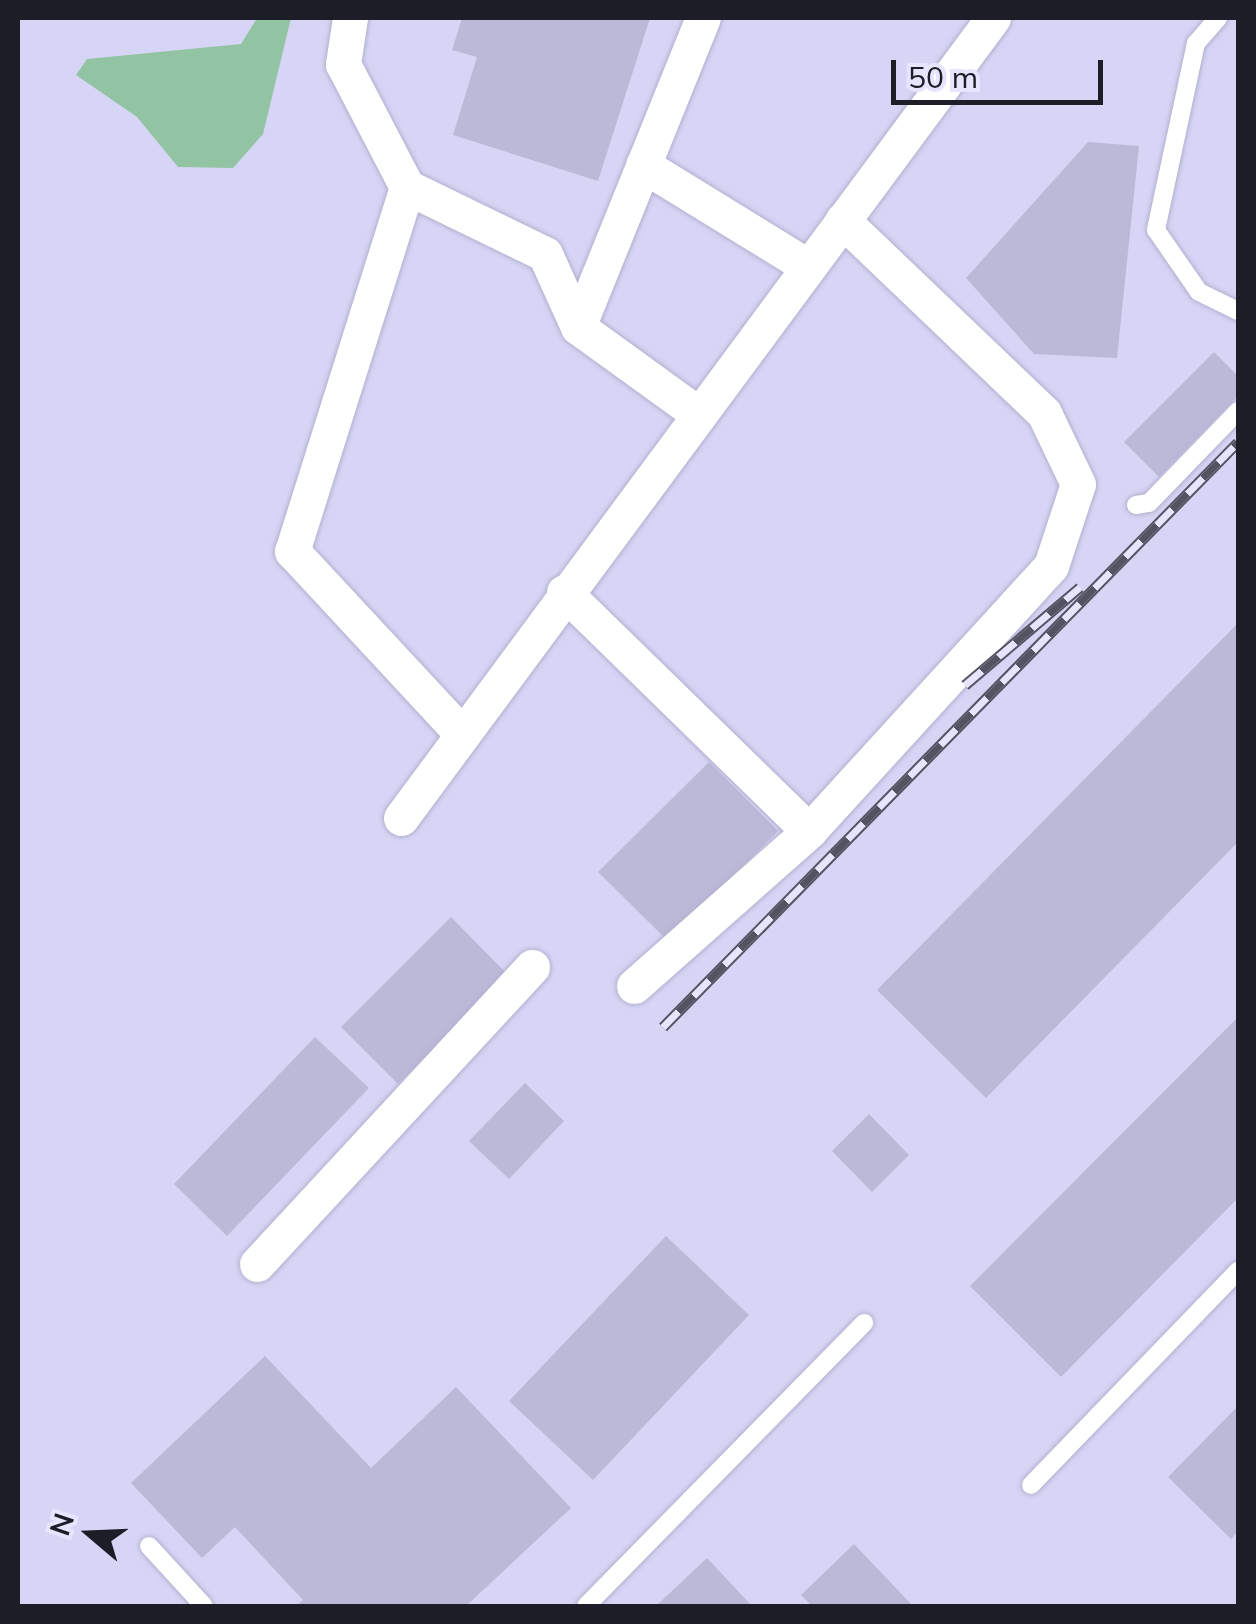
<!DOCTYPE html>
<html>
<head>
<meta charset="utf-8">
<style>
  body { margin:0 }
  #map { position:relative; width:1256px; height:1624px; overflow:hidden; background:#e6e4fe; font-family:Mulish,sans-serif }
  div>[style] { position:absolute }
  .built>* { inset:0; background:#d7d5f5 }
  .forest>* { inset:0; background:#92c4a3 }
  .building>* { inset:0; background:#bbb9d8 }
  .roads { filter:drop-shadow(0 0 2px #b2b0cf) drop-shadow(0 0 2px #b2b0cf) }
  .lane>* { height:18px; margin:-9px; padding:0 9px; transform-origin:9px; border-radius:9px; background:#fff }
  .street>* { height:35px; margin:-17.5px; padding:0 17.5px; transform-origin:17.5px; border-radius:17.5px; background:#fff }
  .rail>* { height:11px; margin-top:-5.5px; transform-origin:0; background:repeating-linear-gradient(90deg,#e6e4fe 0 22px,#535362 0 44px); box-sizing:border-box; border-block:2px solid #535362 }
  span { translate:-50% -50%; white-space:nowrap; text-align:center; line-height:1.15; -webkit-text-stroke:8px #e6e4fe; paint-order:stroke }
  .frame { position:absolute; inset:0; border:20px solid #1d1d28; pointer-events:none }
  .north { position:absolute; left:40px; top:1484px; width:100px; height:100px; -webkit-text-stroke:8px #e6e4fe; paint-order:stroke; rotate:289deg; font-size:28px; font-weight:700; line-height:40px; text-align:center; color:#1d1d28 }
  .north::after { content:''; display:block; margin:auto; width:35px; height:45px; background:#1d1d28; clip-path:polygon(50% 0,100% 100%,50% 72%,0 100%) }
  .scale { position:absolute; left:891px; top:60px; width:212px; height:45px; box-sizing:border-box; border:5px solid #1d1d28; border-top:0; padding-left:12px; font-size:30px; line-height:35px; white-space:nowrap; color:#1d1d28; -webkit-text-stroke:8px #e6e4fe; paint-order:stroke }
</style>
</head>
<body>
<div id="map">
  <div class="built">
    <div style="clip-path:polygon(18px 18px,1238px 18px,1238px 1606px,18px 1606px)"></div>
  </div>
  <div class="forest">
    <div style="clip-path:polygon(257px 18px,291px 18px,263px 134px,233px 168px,178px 167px,137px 117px,76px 75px,87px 59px,241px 44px)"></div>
  </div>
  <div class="building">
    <div style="clip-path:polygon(462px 18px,650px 18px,598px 181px,453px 135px,477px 57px,452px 50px)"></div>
    <div style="clip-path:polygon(1088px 142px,1139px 146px,1117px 358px,1034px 354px,966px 278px)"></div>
    <div style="clip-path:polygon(1214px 352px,1238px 376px,1238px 396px,1159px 477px,1124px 442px)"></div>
    <div style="clip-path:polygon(1238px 623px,1238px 842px,986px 1098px,877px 990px)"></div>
    <div style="clip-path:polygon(709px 762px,778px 831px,668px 941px,598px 872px)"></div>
    <div style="clip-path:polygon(451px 917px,508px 975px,398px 1084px,341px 1027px)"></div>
    <div style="clip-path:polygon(1238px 1017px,1238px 1198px,1061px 1377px,970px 1286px)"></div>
    <div style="clip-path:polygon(315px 1037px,369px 1088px,227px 1236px,174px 1184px)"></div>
    <div style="clip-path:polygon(525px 1083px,564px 1121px,509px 1179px,469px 1141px)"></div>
    <div style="clip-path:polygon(869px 1114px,909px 1155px,872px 1192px,832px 1151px)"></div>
    <div style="clip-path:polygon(666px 1236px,749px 1315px,593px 1480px,509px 1401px)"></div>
    <div style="clip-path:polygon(265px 1356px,371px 1468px,456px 1387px,571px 1508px,466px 1606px,296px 1606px,303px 1600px,235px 1527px,202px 1558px,131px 1483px)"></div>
    <div style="clip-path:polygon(1238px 1406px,1238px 1531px,1231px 1539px,1168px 1477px)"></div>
    <div style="clip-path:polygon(854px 1544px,913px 1606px,812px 1606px,801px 1595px)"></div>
    <div style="clip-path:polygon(707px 1558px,752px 1606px,656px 1606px)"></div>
  </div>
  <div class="roads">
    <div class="lane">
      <div style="left:1218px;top:18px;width:33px;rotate:131deg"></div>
      <div style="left:1196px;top:43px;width:191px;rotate:102.1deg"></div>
      <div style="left:1156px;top:230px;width:75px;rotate:55.3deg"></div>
      <div style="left:1199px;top:292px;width:43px;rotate:26deg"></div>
      <div style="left:1136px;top:505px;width:13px;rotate:-9deg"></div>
      <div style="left:1149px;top:503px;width:128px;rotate:-45.9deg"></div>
      <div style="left:1031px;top:1485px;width:298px;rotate:-46deg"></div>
      <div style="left:149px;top:1546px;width:81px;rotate:47.5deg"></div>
      <div style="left:586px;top:1606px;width:397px;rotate:-45.5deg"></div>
    </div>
    <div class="street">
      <div style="left:350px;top:18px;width:47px;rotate:98.7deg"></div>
      <div style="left:343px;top:64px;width:139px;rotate:62.5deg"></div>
      <div style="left:407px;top:187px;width:153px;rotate:25.9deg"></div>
      <div style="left:545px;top:254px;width:80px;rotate:65.7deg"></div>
      <div style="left:578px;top:327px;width:147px;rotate:35.9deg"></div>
      <div style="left:643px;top:165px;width:193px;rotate:31.6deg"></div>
      <div style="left:407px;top:187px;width:382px;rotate:107.5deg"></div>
      <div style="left:292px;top:551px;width:248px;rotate:47.1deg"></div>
      <div style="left:578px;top:327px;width:333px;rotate:-68deg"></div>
      <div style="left:564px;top:592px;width:342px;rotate:44.3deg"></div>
      <div style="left:809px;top:831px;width:359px;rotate:-47.6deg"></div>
      <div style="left:1051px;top:566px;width:86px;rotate:-71.8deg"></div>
      <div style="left:1078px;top:484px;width:79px;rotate:-115.6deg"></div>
      <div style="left:1044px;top:413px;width:279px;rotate:-136.3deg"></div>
      <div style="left:401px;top:818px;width:995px;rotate:-53.5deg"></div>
      <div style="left:634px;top:986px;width:234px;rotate:-41.5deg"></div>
      <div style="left:257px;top:1264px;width:405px;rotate:-47.2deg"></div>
    </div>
  </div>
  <div class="rail">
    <div style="left:965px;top:685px;width:151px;rotate:-40.4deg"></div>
    <div style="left:663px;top:1027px;width:820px;rotate:-45.49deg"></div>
  </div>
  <div class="frame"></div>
  <div class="north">N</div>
  <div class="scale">50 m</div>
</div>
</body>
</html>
